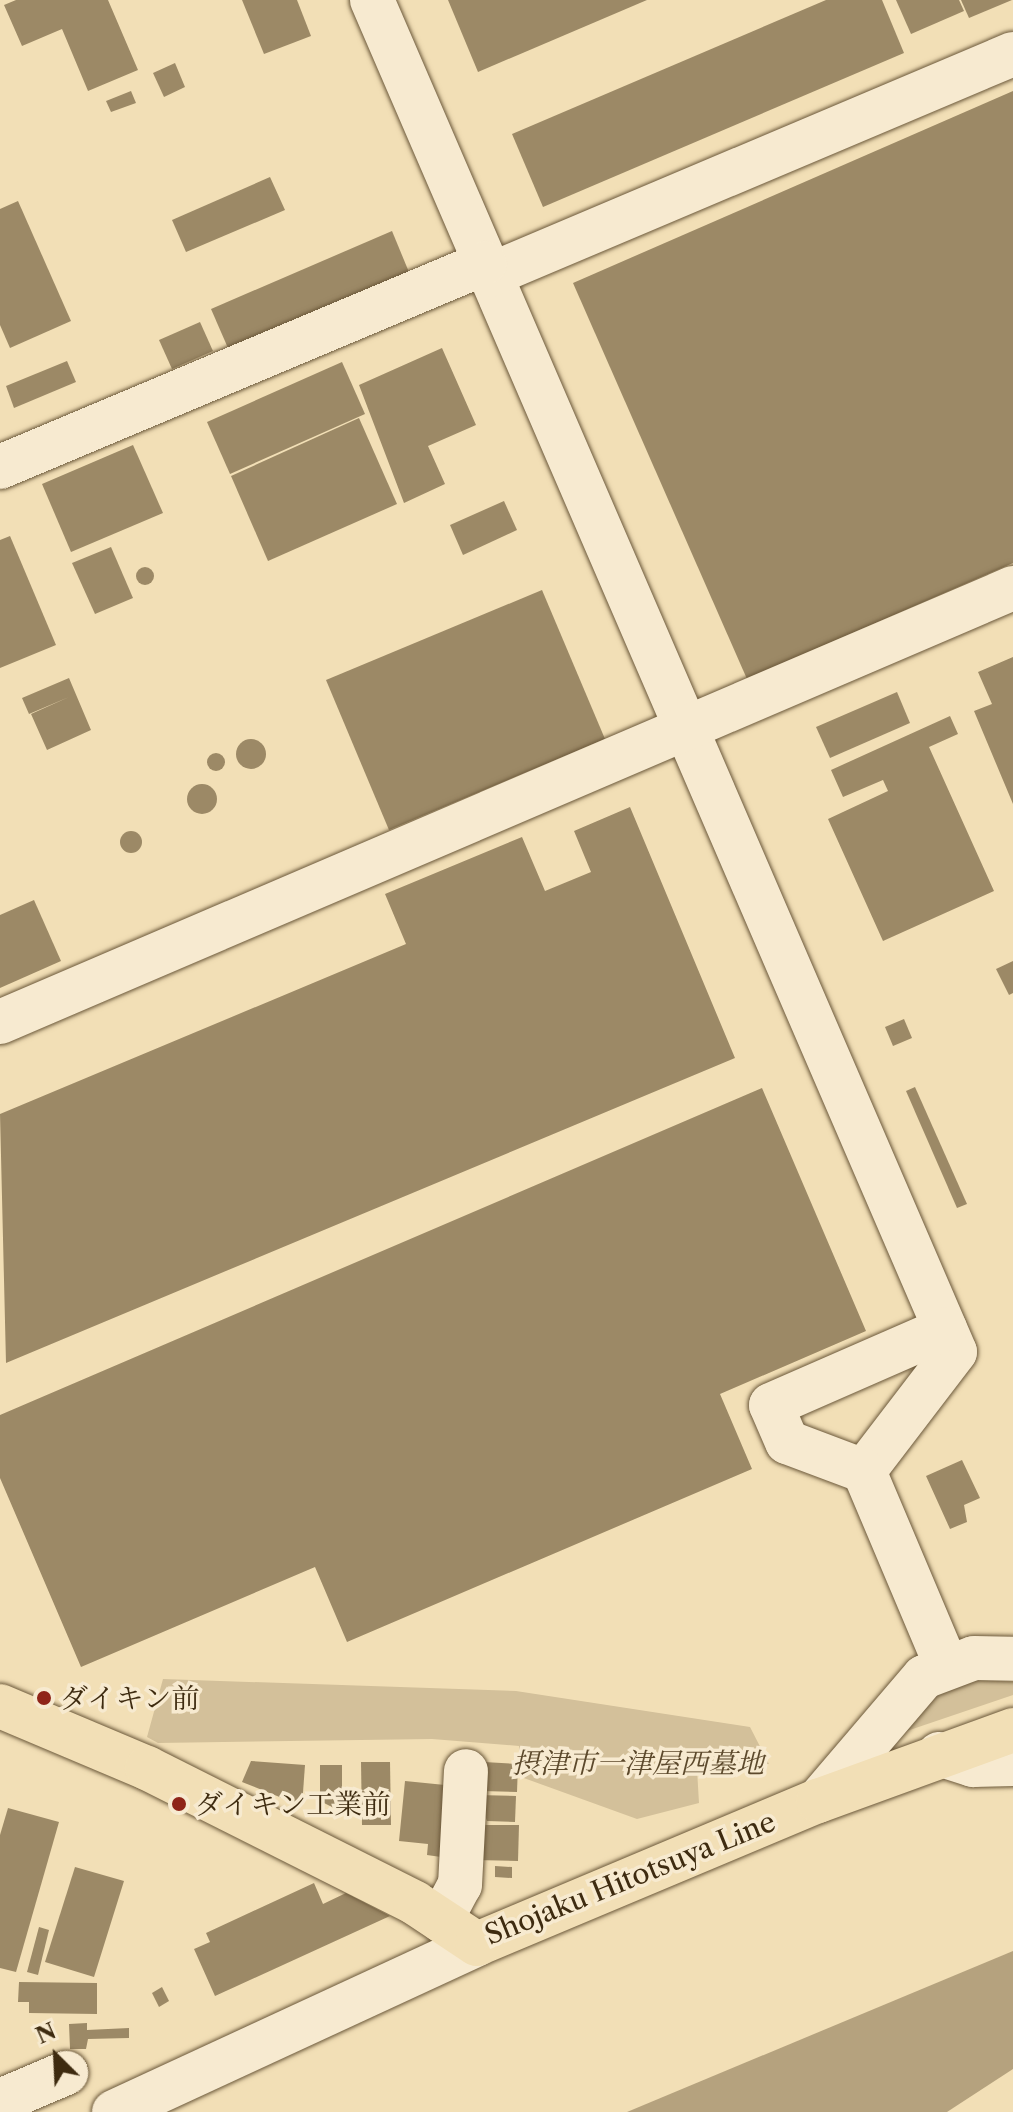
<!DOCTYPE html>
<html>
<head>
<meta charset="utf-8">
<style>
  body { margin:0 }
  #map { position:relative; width:1013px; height:2112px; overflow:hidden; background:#f2dfb6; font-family:"Libre Caslon Text","Noto Serif JP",serif }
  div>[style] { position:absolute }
  .green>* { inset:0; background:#d3c09a }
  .water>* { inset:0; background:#b5a27e }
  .building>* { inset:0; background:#9c8966 }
  .round { border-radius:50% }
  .roads { filter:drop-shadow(0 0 2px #6b583a) drop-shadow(0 0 2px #6b583a) }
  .minor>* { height:44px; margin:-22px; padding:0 22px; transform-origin:22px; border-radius:22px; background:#f7ead0 }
  .major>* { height:44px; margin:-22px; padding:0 22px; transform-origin:22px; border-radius:22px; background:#f2dfb6 }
  .dots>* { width:22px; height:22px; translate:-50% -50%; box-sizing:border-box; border:4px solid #f7ead0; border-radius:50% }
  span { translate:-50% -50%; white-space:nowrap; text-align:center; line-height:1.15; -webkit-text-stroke:7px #f7ead0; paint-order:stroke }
  .poi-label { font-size:28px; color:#3e2b10 }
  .left { translate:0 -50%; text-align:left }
  .park-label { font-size:28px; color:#5c492c; font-style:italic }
  .street-label { font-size:28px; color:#3e2b10 }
  .north { position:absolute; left:16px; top:2016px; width:80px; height:80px; -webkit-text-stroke:6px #f7ead0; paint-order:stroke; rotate:336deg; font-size:22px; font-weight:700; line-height:32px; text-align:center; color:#3e2b10 }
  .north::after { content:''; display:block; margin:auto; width:28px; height:36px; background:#3e2b10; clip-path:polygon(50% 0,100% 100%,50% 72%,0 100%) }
</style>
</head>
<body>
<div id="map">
  <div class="green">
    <div style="clip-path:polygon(163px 1679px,516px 1691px,750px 1727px,769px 1764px,697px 1769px,699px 1803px,637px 1819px,521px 1777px,519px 1746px,432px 1739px,158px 1743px,147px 1737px)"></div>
    <div style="clip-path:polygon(971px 1679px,1013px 1682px,1013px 1695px,892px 1736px,937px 1692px)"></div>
  </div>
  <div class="water">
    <div style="clip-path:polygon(1013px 1951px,1013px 2069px,947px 2112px,627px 2112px)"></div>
  </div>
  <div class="building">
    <div style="clip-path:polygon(16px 0,108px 0,138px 70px,88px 91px,62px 29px,22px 46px,4px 5px)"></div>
    <div style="clip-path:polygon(242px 0,297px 0,311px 36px,264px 54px)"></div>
    <div style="clip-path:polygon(448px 0,647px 0,478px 72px)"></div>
    <div style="clip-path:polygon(826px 0,882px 0,904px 53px,543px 207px,512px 134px)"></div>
    <div style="clip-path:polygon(896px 0,959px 0,964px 11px,911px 34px)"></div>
    <div style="clip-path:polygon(961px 0,1012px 0,969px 18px)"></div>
    <div style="clip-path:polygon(175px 63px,185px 87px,164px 97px,153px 73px)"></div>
    <div style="clip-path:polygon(131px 91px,136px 103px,111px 112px,106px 101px)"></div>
    <div style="clip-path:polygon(1013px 91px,1013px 563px,747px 679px,573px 283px)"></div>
    <div style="clip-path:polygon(270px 177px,285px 210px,186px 252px,172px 220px)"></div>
    <div style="clip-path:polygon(18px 201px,71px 321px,10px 348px,0 325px,0 209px)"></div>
    <div style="clip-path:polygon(392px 231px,411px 277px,231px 355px,211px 309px)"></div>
    <div style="clip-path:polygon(200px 322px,213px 351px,172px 369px,159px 340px)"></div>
    <div style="clip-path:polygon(442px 348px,476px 425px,428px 446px,445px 484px,404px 503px,359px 385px)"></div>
    <div style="clip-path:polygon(67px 361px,76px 382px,14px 408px,6px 386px)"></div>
    <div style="clip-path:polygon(342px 362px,365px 414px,230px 474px,207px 422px)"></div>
    <div style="clip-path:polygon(359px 418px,397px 504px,268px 561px,231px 476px)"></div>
    <div style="clip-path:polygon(133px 445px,163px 513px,71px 552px,42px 484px)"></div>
    <div style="clip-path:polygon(504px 501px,517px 530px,463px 555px,450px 525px)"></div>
    <div style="clip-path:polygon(10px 536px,56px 645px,0 668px,0 540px)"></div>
    <div style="clip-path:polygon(111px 547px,133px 598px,95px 614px,72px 563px)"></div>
    <div class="round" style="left:136px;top:567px;width:18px;height:18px"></div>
    <div style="clip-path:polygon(542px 590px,605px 739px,389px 830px,326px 680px)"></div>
    <div style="clip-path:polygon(1013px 657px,1013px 804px,974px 711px,992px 704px,978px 672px)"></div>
    <div style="clip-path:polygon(69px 678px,91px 730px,47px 750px,31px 714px,69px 697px,29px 714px,22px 698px)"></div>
    <div style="clip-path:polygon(897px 692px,910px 723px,830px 758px,816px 727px)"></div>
    <div style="clip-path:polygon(950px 716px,958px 734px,929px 747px,994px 891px,883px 941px,828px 819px,888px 791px,883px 780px,843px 797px,831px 770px)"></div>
    <div class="round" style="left:236px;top:739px;width:30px;height:30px"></div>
    <div class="round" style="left:207px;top:753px;width:18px;height:18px"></div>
    <div class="round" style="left:187px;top:784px;width:30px;height:30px"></div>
    <div style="clip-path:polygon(630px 807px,735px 1058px,6px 1363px,0 1114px,406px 944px,385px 894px,522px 837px,545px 891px,591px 872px,574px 831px)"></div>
    <div class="round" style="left:120px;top:831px;width:22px;height:22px"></div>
    <div style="clip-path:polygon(34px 900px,61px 961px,0 988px,0 915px)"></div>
    <div style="clip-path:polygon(1013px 961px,1013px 993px,1009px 995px,996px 969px)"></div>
    <div style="clip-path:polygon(904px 1019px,912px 1038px,893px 1046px,885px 1027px)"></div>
    <div style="clip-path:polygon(915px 1087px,967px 1204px,957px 1208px,906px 1091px)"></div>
    <div style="clip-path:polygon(762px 1088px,866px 1331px,720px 1394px,752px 1469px,347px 1642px,315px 1567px,81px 1667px,0 1478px,0 1415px)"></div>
    <div style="clip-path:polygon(962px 1460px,980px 1498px,964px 1505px,967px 1522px,950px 1529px,926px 1476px)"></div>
    <div style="clip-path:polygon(251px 1761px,305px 1765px,302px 1806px,242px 1782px)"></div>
    <div style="clip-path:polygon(361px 1762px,390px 1762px,391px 1825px,362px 1825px)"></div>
    <div style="clip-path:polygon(484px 1762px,518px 1764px,517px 1792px,482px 1791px)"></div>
    <div style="clip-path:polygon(320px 1765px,342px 1765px,342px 1812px,320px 1801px)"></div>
    <div style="clip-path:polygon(405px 1781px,455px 1786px,448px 1858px,427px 1855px,428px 1844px,399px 1841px)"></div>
    <div style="clip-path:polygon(477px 1795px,516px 1796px,515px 1822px,487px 1821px)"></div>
    <div style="clip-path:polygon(8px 1808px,59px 1822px,16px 1972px,0 1968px,0 1835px)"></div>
    <div style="clip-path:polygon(476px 1825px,519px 1825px,518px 1861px,475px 1860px)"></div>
    <div style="clip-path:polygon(495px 1866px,512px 1867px,512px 1878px,495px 1877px)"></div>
    <div style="clip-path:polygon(75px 1867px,124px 1881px,94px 1977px,45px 1962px)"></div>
    <div style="clip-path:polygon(314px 1883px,323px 1904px,346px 1893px,390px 1916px,215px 1996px,194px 1949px,210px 1942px,206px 1933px)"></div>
    <div style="clip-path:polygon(39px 1927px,49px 1930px,38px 1975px,27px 1972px)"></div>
    <div style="clip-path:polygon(19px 1982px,97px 1983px,97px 2014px,29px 2013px,29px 2002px,18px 2002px)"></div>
    <div style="clip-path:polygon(162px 1987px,169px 2001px,159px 2007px,152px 1993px)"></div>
    <div style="clip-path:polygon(87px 2023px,87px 2030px,129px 2028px,129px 2038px,88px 2039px,86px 2049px,70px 2049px,69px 2024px)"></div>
  </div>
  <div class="roads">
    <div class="minor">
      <div style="left:372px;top:0;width:1472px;rotate:66.67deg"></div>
      <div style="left:955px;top:1352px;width:150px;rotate:127.4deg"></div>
      <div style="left:864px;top:1471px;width:208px;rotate:67.1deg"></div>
      <div style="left:490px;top:275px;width:568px;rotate:-22.91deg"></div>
      <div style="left:0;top:467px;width:526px;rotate:-22.81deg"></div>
      <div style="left:0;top:1022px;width:1102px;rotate:-23.19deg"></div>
      <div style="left:864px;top:1471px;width:82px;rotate:-159.4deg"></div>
      <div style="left:787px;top:1442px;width:40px;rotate:-113.4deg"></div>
      <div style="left:771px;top:1405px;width:190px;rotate:-23.6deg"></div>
      <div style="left:939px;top:1754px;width:36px;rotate:18deg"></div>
      <div style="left:973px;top:1765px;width:40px;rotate:-1.4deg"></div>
      <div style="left:818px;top:1801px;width:163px;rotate:-49.5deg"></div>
      <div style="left:924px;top:1677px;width:53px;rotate:-20.8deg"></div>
      <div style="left:974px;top:1658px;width:39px;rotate:1deg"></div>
      <div style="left:441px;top:1920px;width:40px;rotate:-62deg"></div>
      <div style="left:460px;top:1885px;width:114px;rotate:-87deg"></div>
      <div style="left:0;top:2101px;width:72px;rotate:-23deg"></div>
      <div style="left:114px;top:2112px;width:400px;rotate:-24.8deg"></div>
    </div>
    <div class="major">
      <div style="left:0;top:1706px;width:160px;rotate:22.9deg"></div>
      <div style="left:147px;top:1768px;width:300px;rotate:26.7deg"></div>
      <div style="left:415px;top:1903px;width:74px;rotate:33.5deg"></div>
      <div style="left:477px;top:1944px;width:370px;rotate:-22.8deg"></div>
      <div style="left:818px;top:1801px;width:208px;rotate:-20deg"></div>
    </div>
  </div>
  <div class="dots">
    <div style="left:44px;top:1698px;background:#8f2418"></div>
    <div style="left:179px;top:1804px;background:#8f2418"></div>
  </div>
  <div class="poi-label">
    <span class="left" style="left:60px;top:1698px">ダイキン前</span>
    <span class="left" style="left:195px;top:1804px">ダイキン工業前</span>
  </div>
  <div class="park-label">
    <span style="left:638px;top:1763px">摂津市一津屋西墓地</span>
  </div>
  <div class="street-label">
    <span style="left:630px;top:1878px;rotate:-22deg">Shojaku Hitotsuya Line</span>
  </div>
  <div class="north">N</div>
</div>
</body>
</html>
